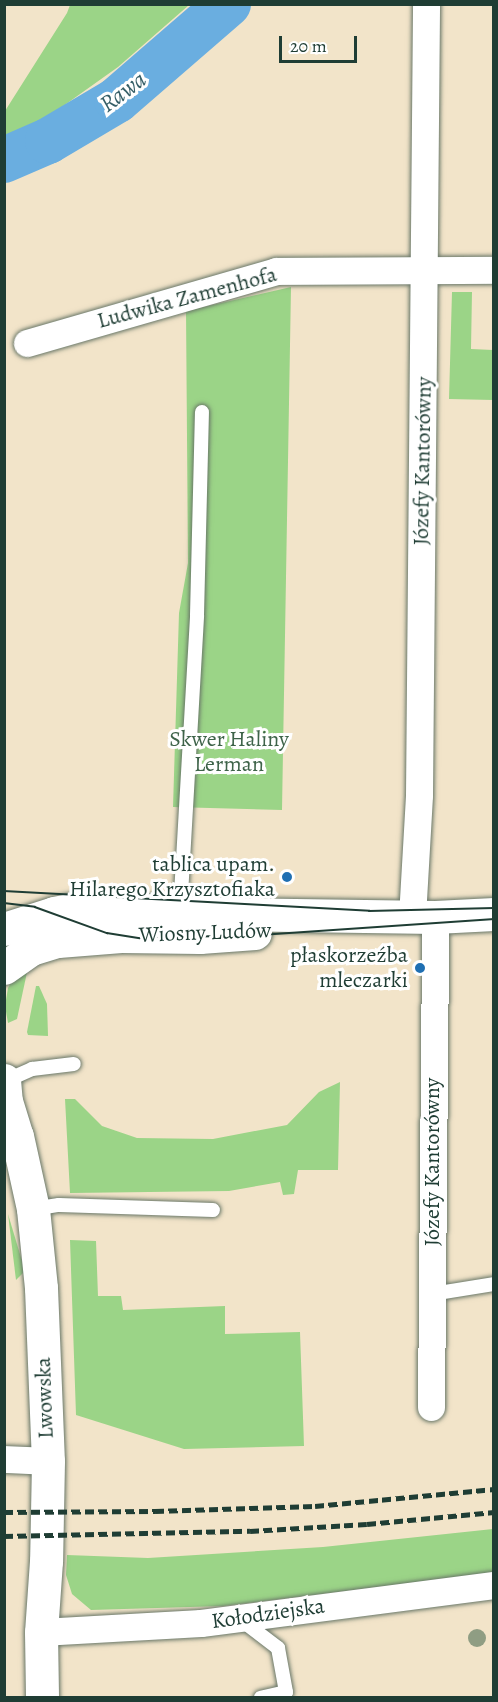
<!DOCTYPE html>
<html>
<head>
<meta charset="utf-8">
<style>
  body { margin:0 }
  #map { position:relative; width:498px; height:1702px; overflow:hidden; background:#f2e4c9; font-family:Alegreya,serif }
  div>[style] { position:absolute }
  .green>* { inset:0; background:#9bd487 }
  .river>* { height:46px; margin:-23px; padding:0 23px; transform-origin:23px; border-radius:23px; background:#6aaee0 }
  .roads { filter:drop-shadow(0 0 2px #697768) drop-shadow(0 0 2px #697768) }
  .service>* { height:14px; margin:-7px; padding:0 7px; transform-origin:7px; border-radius:7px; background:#fff }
  .minor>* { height:27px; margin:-13.5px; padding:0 13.5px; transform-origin:13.5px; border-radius:13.5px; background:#fff }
  .tertiary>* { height:33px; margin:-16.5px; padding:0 16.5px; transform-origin:16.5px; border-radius:16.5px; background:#fff }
  .tram>* { height:1.5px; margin:-0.75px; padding:0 0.75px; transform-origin:0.75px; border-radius:0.75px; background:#1f3d34 }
  .rail>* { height:4.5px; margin-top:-2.25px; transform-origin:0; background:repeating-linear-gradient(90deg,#1f3d34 0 9px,transparent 0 13.5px) }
  .trees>* { width:18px; height:18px; margin:-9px; border-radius:50%; background:#8f9d83 }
  .dots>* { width:16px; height:16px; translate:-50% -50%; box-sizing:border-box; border:3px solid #fff; border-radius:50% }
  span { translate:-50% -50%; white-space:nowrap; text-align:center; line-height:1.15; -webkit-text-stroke:6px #fff; paint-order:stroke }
  .street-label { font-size:22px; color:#1f3d34 }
  .park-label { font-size:22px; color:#3e6349 }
  .poi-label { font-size:22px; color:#1f3d34 }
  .right { translate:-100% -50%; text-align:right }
  .water-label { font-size:24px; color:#365f68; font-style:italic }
  .frame { position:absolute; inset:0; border:6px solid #1f3d34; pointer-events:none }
  .scale { position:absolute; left:279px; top:36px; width:78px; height:27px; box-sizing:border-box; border:3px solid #1f3d34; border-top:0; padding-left:8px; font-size:18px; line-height:21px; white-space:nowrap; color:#1f3d34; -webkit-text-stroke:4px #fff; paint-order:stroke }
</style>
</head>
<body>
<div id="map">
  <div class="green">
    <div style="clip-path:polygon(70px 5px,189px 5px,118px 67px,52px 114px,5px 137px,5px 111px,67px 13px)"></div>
    <div style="clip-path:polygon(291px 287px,282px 810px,173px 807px,179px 613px,188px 563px,186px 311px)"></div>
    <div style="clip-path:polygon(452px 292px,472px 292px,471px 349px,493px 350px,493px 400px,449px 399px)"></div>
    <div style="clip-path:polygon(29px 963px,17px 1019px,8px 1023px,5px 1006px,8px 988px,14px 977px)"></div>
    <div style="clip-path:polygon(36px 986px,39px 986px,47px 1004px,48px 1036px,28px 1035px,27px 1032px)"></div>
    <div style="clip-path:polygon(340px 1082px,338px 1170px,298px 1170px,294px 1194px,283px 1195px,280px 1182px,229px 1191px,70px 1193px,65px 1099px,75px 1099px,102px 1126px,137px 1138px,213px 1139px,287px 1125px,319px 1092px)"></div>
    <div style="clip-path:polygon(8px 1214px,25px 1271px,16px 1280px)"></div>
    <div style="clip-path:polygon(70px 1240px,96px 1241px,98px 1296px,121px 1296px,123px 1310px,225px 1306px,225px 1334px,300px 1332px,304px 1446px,184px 1449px,76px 1415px)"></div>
    <div style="clip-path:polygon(493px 1529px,493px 1573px,223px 1606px,91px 1610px,72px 1594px,66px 1575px,67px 1555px,148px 1558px,323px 1547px)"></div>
  </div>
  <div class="river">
    <div style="left:4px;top:160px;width:48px;rotate:-23.4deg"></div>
    <div style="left:48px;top:141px;width:80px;rotate:-30.7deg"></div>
    <div style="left:117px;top:100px;width:147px;rotate:-40.9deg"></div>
  </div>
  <div class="roads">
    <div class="service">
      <div style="left:180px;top:912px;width:297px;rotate:-86.7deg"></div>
      <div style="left:197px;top:615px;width:203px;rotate:-88.6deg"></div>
      <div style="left:5px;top:1081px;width:30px;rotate:-24deg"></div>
      <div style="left:32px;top:1069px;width:42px;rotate:-6.8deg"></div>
      <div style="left:33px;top:1209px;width:26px;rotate:-9deg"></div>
      <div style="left:59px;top:1205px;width:154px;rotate:1.9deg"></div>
      <div style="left:432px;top:1294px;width:63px;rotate:-9.2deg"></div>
      <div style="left:240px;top:1619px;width:48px;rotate:37.3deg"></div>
      <div style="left:278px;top:1648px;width:45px;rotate:79.7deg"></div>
      <div style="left:286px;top:1692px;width:26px;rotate:167deg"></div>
    </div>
    <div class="minor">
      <div style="left:27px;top:343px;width:259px;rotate:-16.1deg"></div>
      <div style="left:276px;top:271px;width:218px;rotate:-0.3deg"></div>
      <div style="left:412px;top:917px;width:122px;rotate:-86.7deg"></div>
      <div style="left:419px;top:795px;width:791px;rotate:-89.49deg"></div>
      <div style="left:431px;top:1407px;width:490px;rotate:-89.5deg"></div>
      <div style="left:4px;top:1459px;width:44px;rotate:2.6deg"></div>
      <div style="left:41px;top:1632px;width:160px;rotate:-3.2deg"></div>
      <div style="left:201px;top:1623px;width:295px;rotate:-7.4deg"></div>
    </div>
    <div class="tertiary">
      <div style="left:4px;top:929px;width:52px;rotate:-17.7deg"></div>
      <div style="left:54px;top:913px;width:33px;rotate:-11deg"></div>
      <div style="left:86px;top:907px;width:138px;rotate:2.9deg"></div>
      <div style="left:224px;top:914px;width:211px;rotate:0.8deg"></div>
      <div style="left:435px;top:917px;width:59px;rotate:-2.9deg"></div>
      <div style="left:4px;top:968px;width:33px;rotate:-35deg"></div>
      <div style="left:31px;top:949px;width:28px;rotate:-17deg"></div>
      <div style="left:58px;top:941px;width:63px;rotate:-4.5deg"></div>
      <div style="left:121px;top:936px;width:79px;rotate:0.7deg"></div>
      <div style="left:200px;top:937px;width:55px;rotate:-4.2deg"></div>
      <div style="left:4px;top:1080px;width:21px;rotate:85deg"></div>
      <div style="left:6px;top:1101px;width:37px;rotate:73deg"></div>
      <div style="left:17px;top:1136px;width:75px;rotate:77.6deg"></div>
      <div style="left:33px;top:1209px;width:79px;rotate:84.2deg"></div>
      <div style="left:41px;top:1288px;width:173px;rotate:87.7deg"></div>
      <div style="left:48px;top:1461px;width:100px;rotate:91.1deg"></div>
      <div style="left:46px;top:1561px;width:71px;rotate:94deg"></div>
      <div style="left:41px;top:1632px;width:66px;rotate:89.1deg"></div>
    </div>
  </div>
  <div class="tram">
    <div style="left:4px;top:891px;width:366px;rotate:3.1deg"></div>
    <div style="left:369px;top:911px;width:125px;rotate:-1.4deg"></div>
    <div style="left:4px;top:903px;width:31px;rotate:7deg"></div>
    <div style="left:35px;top:907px;width:77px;rotate:19.9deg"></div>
    <div style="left:107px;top:933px;width:33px;rotate:9deg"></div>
    <div style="left:140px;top:938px;width:120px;rotate:-1.4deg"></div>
    <div style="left:260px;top:935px;width:235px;rotate:-3.9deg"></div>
  </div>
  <div class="rail">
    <div style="left:4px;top:1512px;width:151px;rotate:-0.4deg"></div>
    <div style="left:155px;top:1511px;width:160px;rotate:-1.8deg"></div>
    <div style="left:315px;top:1506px;width:180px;rotate:-5.4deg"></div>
    <div style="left:4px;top:1536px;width:246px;rotate:-1.2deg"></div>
    <div style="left:250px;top:1531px;width:117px;rotate:-3.4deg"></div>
    <div style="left:367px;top:1524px;width:128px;rotate:-5.4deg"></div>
  </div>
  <div class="trees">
    <div style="left:477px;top:1638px"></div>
  </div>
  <div class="dots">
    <div style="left:287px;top:877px;background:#1f6fb2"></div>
    <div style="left:420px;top:968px;background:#1f6fb2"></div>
  </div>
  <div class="street-label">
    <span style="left:187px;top:298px;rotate:-15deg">Ludwika Zamenhofa</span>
    <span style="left:423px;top:461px;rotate:-89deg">Józefy Kantorówny</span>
    <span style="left:205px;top:933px;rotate:-2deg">Wiosny Ludów</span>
    <span style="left:433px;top:1162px;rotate:-90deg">Józefy Kantorówny</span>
    <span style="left:45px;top:1398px;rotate:-92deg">Lwowska</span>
    <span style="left:268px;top:1614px;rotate:-8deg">Kołodziejska</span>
  </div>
  <div class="park-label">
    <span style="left:229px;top:752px">Skwer Haliny<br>Lerman</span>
  </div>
  <div class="poi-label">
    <span class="right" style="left:275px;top:877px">tablica upam.<br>Hilarego Krzysztofiaka</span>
    <span class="right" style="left:408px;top:968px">płaskorzeźba<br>mleczarki</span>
  </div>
  <div class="water-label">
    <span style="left:123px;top:92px;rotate:-37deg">Rawa</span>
  </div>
  <div class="frame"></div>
  <div class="scale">20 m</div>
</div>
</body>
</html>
